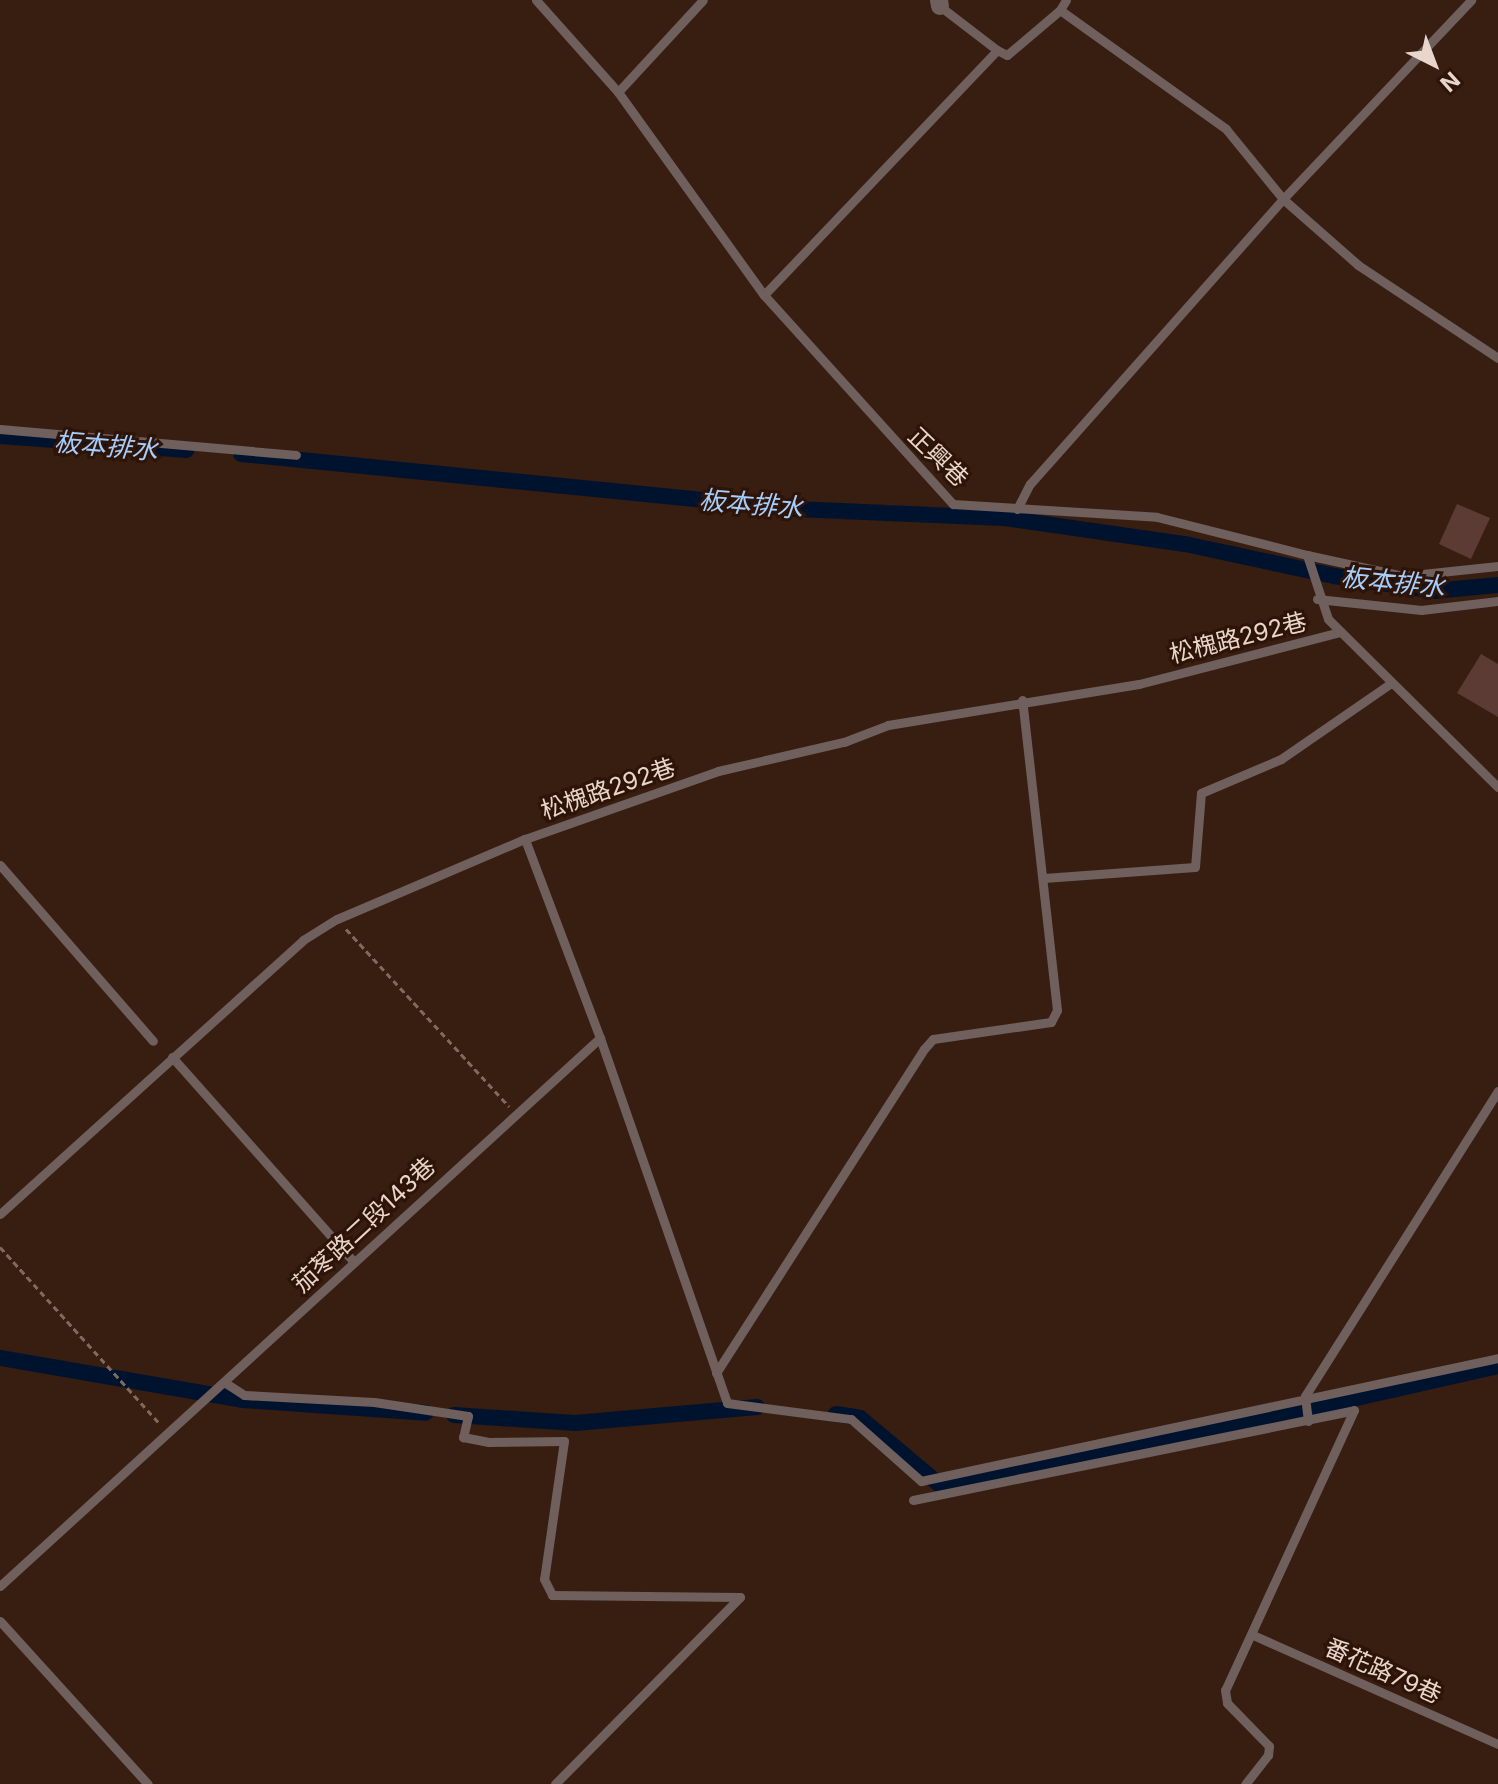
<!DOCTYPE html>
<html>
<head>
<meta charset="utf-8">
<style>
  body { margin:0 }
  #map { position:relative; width:1498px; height:1784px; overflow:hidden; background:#381e10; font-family:Inter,"Noto Sans TC",sans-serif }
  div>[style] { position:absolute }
  .canal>* { height:16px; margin:-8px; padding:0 8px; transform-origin:8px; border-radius:8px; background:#00132e }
  .building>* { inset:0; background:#5b3b34 }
  .path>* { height:3px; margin-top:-1.5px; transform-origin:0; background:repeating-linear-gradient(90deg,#80695d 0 6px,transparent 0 10px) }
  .lane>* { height:9px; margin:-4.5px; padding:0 4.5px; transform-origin:4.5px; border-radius:4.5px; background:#6f5f5d }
  .street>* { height:18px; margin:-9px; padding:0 9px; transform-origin:9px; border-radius:9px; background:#6f5f5d }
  span { translate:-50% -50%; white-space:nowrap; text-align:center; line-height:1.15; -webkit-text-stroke:6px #2d1407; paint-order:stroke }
  .street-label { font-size:24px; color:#e8d5cc }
  .water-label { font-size:26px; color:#a5cdfd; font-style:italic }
  .north { position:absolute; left:1394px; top:24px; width:80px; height:80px; -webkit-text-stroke:6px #2d1407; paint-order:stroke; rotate:138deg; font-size:22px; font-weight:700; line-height:32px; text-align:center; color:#e8d5cc }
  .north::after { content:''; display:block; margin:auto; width:28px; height:36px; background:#e8d5cc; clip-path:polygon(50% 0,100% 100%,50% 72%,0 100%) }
</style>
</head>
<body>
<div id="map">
  <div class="canal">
    <div style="left:0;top:436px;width:187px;rotate:4.3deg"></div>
    <div style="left:241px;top:454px;width:557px;rotate:5.67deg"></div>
    <div style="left:795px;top:509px;width:209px;rotate:2.5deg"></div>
    <div style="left:1004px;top:518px;width:183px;rotate:8.2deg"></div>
    <div style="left:1185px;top:544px;width:152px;rotate:12.1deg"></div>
    <div style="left:1334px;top:576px;width:101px;rotate:8.5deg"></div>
    <div style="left:1434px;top:591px;width:64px;rotate:-5.4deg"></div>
    <div style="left:0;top:1358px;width:246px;rotate:9.8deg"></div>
    <div style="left:242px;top:1400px;width:184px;rotate:4deg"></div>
    <div style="left:836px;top:1414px;width:24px;rotate:9deg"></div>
    <div style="left:860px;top:1418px;width:103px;rotate:39.9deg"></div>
    <div style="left:939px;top:1484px;width:213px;rotate:-10.6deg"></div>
    <div style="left:1148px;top:1445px;width:359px;rotate:-12.7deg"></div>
    <div style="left:454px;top:1415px;width:121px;rotate:3.8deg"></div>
    <div style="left:575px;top:1423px;width:183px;rotate:-5deg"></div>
  </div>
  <div class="building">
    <div style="clip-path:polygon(1457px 504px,1490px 518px,1471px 559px,1439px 544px)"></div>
    <div style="clip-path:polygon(1481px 654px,1498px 664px,1498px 717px,1457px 693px)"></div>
  </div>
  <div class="path">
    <div style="left:346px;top:929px;width:241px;rotate:47.4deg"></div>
    <div style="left:0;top:1247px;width:239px;rotate:47.9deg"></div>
  </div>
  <div class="lane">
    <div style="left:536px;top:0;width:123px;rotate:48.3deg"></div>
    <div style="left:618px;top:92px;width:250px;rotate:54.3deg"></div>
    <div style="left:764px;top:295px;width:282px;rotate:47.9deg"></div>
    <div style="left:953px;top:504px;width:204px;rotate:3.6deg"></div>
    <div style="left:1157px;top:517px;width:155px;rotate:14.2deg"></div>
    <div style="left:1307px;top:555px;width:67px;rotate:71.8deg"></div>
    <div style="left:1328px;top:619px;width:239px;rotate:44.7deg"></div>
    <div style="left:1066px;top:0;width:12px;rotate:121deg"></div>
    <div style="left:1060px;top:10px;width:204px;rotate:35.6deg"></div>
    <div style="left:1226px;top:129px;width:90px;rotate:50.8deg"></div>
    <div style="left:1283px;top:199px;width:100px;rotate:41.3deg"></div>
    <div style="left:1358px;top:265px;width:168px;rotate:33.6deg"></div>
    <div style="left:937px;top:4px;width:76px;rotate:37.5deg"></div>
    <div style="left:618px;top:92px;width:125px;rotate:-47.3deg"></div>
    <div style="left:764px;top:295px;width:338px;rotate:-46.4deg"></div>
    <div style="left:997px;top:50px;width:11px;rotate:27deg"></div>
    <div style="left:1007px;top:55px;width:70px;rotate:-40.3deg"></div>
    <div style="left:0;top:429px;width:297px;rotate:5deg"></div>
    <div style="left:1017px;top:509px;width:28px;rotate:-63deg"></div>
    <div style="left:1030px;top:484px;width:381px;rotate:-48.4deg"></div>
    <div style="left:1283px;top:199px;width:274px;rotate:-46.6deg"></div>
    <div style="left:1307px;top:555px;width:98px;rotate:12.3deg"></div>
    <div style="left:1403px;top:576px;width:96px;rotate:-6deg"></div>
    <div style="left:1317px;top:599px;width:105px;rotate:6deg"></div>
    <div style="left:1421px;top:610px;width:78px;rotate:-6.7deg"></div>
    <div style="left:0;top:865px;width:233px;rotate:49deg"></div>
    <div style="left:1044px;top:878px;width:151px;rotate:-4.2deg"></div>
    <div style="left:1195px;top:867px;width:74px;rotate:-85.4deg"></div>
    <div style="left:1201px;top:793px;width:87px;rotate:-23deg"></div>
    <div style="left:1281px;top:759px;width:134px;rotate:-34.6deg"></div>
    <div style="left:600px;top:1038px;width:386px;rotate:70.8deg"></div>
    <div style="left:727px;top:1403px;width:125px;rotate:7.4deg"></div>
    <div style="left:851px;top:1419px;width:94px;rotate:41.5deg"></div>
    <div style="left:921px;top:1481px;width:590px;rotate:-12.03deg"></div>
    <div style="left:172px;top:1057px;width:274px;rotate:48.4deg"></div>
    <div style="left:0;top:1214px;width:409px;rotate:-42.1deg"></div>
    <div style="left:303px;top:940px;width:40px;rotate:-32deg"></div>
    <div style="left:337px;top:919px;width:204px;rotate:-23.1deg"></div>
    <div style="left:525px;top:839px;width:205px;rotate:-19.4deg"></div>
    <div style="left:718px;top:771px;width:129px;rotate:-13deg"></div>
    <div style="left:844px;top:742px;width:47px;rotate:-21.1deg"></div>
    <div style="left:888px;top:725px;width:254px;rotate:-9.3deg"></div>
    <div style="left:1139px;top:684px;width:208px;rotate:-14.5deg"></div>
    <div style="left:716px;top:1373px;width:385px;rotate:-57.3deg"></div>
    <div style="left:924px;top:1049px;width:13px;rotate:-48deg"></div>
    <div style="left:933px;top:1039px;width:119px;rotate:-8.2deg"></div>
    <div style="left:1051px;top:1022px;width:13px;rotate:-63deg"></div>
    <div style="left:1057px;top:1010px;width:312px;rotate:-96.4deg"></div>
    <div style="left:224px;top:1382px;width:24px;rotate:33deg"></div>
    <div style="left:244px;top:1395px;width:130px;rotate:3.1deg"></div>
    <div style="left:374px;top:1402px;width:95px;rotate:8.5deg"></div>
    <div style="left:468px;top:1416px;width:22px;rotate:103deg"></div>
    <div style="left:463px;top:1437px;width:26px;rotate:11deg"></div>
    <div style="left:489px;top:1442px;width:75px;rotate:-0.8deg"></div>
    <div style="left:564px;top:1441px;width:139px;rotate:98.2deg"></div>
    <div style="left:544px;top:1579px;width:18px;rotate:63deg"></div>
    <div style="left:552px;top:1595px;width:188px;rotate:0.6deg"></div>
    <div style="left:740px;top:1597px;width:263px;rotate:134.7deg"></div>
    <div style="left:1308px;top:1421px;width:25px;rotate:-97deg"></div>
    <div style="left:1305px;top:1396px;width:361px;rotate:-57.7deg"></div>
    <div style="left:913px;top:1500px;width:450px;rotate:-11.5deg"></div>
    <div style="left:1354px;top:1410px;width:308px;rotate:114.7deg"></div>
    <div style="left:1225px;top:1690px;width:13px;rotate:81deg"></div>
    <div style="left:1227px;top:1703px;width:60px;rotate:45.7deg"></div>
    <div style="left:1269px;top:1746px;width:9px;rotate:96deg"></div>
    <div style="left:1268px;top:1755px;width:37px;rotate:128deg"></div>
    <div style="left:0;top:1586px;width:813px;rotate:-42.41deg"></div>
    <div style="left:600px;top:1038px;width:213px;rotate:-110.7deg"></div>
    <div style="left:0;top:1621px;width:220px;rotate:47.8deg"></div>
    <div style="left:1253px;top:1635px;width:268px;rotate:24deg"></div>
  </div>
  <div class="street">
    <div style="left:939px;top:0;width:6px;rotate:81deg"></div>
  </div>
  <div class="street-label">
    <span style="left:938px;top:457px;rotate:44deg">正興巷</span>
    <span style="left:1238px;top:638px;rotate:-14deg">松槐路292巷</span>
    <span style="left:608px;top:789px;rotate:-19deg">松槐路292巷</span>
    <span style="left:364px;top:1225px;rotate:-43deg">茄苳路二段143巷</span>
    <span style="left:1383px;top:1671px;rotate:24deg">番花路79巷</span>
  </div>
  <div class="water-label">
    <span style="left:106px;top:446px;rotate:5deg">板本排水</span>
    <span style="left:751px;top:504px;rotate:5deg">板本排水</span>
    <span style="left:1393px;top:582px;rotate:6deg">板本排水</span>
  </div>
  <div class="north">N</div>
</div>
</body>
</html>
